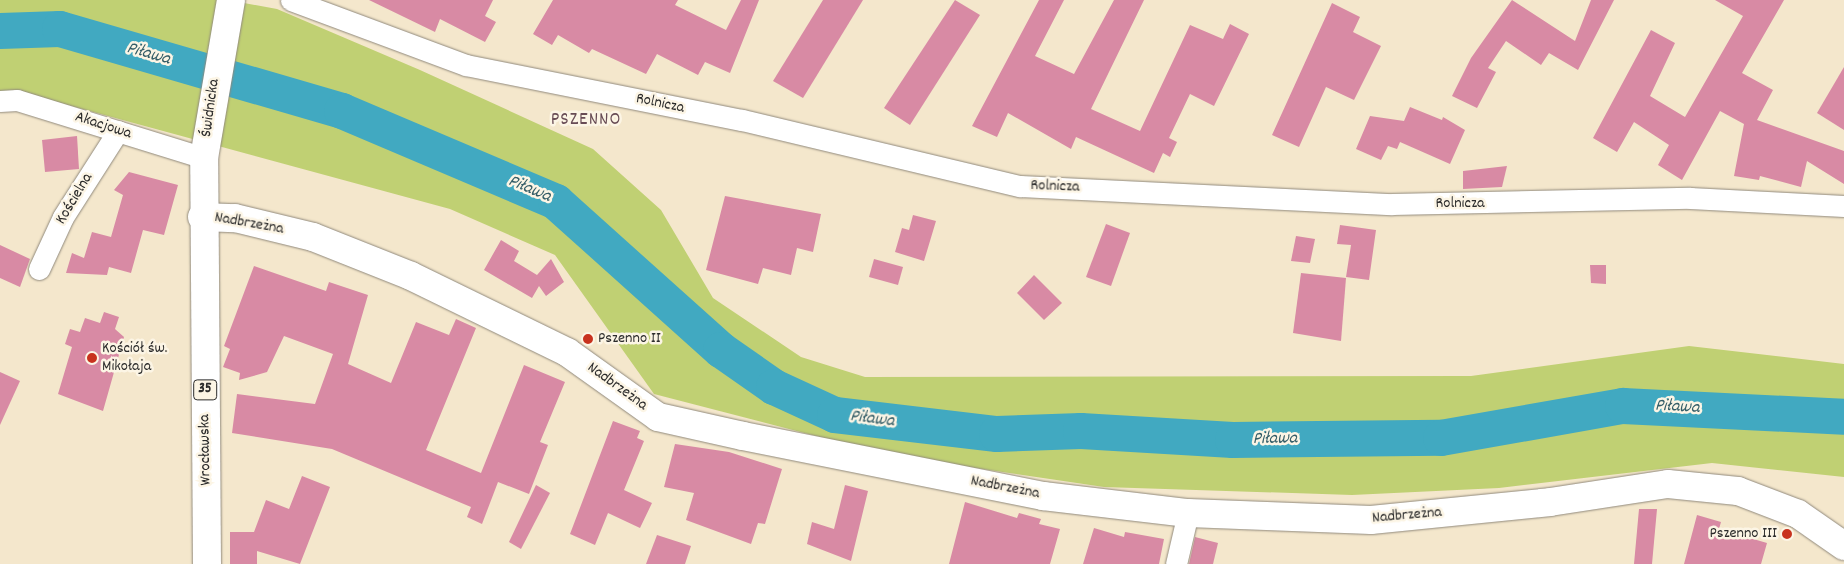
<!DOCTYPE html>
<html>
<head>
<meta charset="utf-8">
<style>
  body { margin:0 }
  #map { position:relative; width:1844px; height:564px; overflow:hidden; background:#f4e7cc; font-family:Dekko,sans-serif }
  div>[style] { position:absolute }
  .green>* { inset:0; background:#c0d073 }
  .river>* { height:36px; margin:-18px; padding:0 18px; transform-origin:18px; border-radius:18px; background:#41a9c1 }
  .building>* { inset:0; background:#d88aa4 }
  .roads { filter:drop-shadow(0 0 1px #90897c) drop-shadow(0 0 1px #90897c) }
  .street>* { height:21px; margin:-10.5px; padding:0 10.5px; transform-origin:10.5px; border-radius:10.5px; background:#fff }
  .secondary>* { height:28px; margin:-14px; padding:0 14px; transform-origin:14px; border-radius:14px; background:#fff }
  .primary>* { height:28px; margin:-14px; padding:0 14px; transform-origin:14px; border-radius:14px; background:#fff }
  .dots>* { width:14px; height:14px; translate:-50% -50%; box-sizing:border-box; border:2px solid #fcf5e5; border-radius:50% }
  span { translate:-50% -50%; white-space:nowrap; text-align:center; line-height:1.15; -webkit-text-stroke:5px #fcf5e5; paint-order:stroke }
  .shield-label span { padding:1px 4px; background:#fcf5e5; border:1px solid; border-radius:4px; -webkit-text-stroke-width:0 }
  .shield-label { font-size:15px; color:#2b2b2b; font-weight:700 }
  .street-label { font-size:16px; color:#2b2b2b }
  .poi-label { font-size:16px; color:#2b2b2b }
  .left { translate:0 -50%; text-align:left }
  .right { translate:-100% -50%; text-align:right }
  .water-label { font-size:18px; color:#345d67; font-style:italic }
  .quarter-label { font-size:19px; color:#684c55; letter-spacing:1px }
</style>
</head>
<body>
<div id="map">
  <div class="green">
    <div style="clip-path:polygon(0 0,228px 0,277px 9px,420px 70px,593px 149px,661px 210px,713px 298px,801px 357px,865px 377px,1471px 376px,1689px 346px,1844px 364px,1844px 477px,1712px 463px,1499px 488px,1352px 495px,1104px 487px,893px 456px,654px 394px,555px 255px,450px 209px,16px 91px,0 93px)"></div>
  </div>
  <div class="river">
    <div style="left:0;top:31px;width:60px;rotate:-1.9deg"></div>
    <div style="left:60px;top:29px;width:294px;rotate:16.2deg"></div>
    <div style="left:342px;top:111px;width:233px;rotate:23deg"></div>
    <div style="left:556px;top:202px;width:222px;rotate:41.9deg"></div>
    <div style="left:721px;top:350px;width:65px;rotate:34.9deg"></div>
    <div style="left:774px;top:387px;width:67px;rotate:24.7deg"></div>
    <div style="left:835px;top:415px;width:163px;rotate:6.7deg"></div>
    <div style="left:997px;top:434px;width:84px;rotate:-2deg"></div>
    <div style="left:1081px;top:431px;width:152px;rotate:3.4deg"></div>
    <div style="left:1233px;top:440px;width:208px;rotate:-0.6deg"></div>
    <div style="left:1441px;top:438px;width:185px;rotate:-10deg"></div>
    <div style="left:1623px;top:406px;width:221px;rotate:2.8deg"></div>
  </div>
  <div class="building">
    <div style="clip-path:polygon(369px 0,493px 0,485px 16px,496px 22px,485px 42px,440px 19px,435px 32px)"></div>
    <div style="clip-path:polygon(553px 0,678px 0,675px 5px,726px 30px,741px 0,759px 0,730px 73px,705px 62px,698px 75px,657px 54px,646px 74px,592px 49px,589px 53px,558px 35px,552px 45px,533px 34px)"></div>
    <div style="clip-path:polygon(823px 0,863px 0,803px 98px,773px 81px)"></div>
    <div style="clip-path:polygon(955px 0,980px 15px,910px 125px,884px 108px)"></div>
    <div style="clip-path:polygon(1039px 0,1064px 0,1035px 56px,1074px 74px,1114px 0,1144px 0,1091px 109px,1140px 131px,1190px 25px,1223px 39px,1230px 24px,1249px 34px,1214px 106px,1190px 94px,1169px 138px,1177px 142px,1170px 157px,1163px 153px,1154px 173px,1076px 137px,1071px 149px,1008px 113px,997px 137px,972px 126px)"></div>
    <div style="clip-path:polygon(1512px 0,1575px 41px,1591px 0,1614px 0,1578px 70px,1549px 53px,1541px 65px,1506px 41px,1488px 68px,1496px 72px,1477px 108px,1452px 96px,1471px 58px)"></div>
    <div style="clip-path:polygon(1715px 0,1784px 0,1742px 73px,1773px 90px,1757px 120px,1844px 151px,1844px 184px,1807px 161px,1801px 187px,1760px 176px,1759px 180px,1734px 176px,1744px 124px,1720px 111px,1682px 180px,1658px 165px,1669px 145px,1634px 122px,1617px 152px,1593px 138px,1651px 30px,1675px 43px,1650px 96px,1685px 117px,1743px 16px)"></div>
    <div style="clip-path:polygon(1332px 3px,1360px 17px,1353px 32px,1381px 46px,1354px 100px,1326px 87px,1299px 147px,1272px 135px)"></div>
    <div style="clip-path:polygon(1844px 67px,1844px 130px,1817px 113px)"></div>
    <div style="clip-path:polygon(1410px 107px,1442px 120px,1443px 117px,1465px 130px,1450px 164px,1400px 142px,1397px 149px,1388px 146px,1381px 160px,1356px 149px,1370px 116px,1404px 121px)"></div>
    <div style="clip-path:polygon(77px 136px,79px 169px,45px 172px,42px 140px)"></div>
    <div style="clip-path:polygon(1507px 166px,1502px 187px,1463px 189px,1463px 171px)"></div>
    <div style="clip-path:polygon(129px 172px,178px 185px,164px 235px,143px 230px,131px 273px,109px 267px,107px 275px,66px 273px,72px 253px,84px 258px,92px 232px,111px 237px,123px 195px,114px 190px)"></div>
    <div style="clip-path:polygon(725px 196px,821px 214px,813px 252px,797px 248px,791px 275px,763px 268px,758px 284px,706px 270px)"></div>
    <div style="clip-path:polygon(913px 215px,936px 221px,924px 261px,895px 252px,902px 228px,909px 230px)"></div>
    <div style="clip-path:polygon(1106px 224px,1130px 233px,1111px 286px,1086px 277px)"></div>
    <div style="clip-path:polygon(1340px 225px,1376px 230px,1369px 280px,1346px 277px,1351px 245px,1337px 244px)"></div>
    <div style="clip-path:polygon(1296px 236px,1315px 239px,1310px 263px,1291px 261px)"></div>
    <div style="clip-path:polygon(501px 240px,519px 251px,514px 261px,537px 275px,551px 259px,564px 282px,546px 296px,539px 286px,532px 298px,484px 270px)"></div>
    <div style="clip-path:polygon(0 245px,30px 259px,20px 287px,0 278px)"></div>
    <div style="clip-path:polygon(874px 259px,903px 267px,898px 285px,869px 277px)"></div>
    <div style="clip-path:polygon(1590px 265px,1606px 265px,1606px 284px,1591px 283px)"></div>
    <div style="clip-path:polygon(254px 266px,326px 291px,329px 282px,368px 295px,348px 364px,391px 383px,416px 322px,449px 335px,456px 319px,476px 328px,426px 450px,481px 473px,524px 365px,565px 382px,540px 442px,548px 445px,529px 494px,498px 482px,482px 524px,467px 517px,471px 507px,332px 449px,232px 433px,237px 394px,315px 404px,333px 354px,284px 336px,267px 372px,239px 380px,240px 373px,223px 367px,230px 349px,224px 346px)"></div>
    <div style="clip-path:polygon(1301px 273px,1346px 278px,1341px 341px,1293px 333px)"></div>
    <div style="clip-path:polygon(1034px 275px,1062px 303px,1044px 320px,1017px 293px)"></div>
    <div style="clip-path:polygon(104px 312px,119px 317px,115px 329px,124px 337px,103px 411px,58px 394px,72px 347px,65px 344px,70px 329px,80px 332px,85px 318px,100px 323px)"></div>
    <div style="clip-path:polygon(0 372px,20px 381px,0 425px)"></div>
    <div style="clip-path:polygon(613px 421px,640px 431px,637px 438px,644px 441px,624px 490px,652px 503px,640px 528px,608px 513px,595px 545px,570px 534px)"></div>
    <div style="clip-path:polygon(675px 444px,729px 452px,782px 469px,765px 524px,758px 523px,751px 544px,686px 520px,694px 493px,664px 487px)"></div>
    <div style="clip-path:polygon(302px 476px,330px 487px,300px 564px,257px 551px,257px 564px,230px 564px,230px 532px,254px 532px,266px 500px,289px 509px)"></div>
    <div style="clip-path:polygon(536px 485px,550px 493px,521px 549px,509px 542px)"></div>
    <div style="clip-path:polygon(845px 485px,868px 491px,851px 561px,807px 544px,812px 522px,834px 529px)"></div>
    <div style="clip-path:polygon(965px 502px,1017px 518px,1019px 513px,1041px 519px,1039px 524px,1060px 529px,1050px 564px,949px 564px)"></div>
    <div style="clip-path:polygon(1639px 509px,1657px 509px,1652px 564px,1634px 564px)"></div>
    <div style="clip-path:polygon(1697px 515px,1721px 522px,1719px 529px,1767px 543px,1761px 564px,1684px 564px)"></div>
    <div style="clip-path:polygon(1094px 528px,1124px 537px,1125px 532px,1164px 539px,1159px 564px,1083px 564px)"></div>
    <div style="clip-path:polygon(657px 535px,691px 546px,685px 564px,646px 564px)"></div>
    <div style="clip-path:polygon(1195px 537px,1218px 543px,1213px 564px,1189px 564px)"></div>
  </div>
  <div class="roads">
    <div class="street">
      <div style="left:291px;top:0;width:187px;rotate:20.4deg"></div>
      <div style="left:466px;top:65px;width:281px;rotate:11.3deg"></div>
      <div style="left:742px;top:120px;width:286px;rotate:13.4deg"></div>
      <div style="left:1020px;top:186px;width:372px;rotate:2.8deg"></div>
      <div style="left:1392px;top:204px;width:298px;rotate:-1.2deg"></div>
      <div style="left:1690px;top:198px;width:154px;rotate:3deg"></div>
      <div style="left:0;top:101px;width:17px;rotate:-3deg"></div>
      <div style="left:17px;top:100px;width:196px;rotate:17.2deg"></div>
      <div style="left:39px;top:269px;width:57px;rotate:-65.2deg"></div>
      <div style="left:63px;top:217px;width:102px;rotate:-57.4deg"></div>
      <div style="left:1176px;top:564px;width:52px;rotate:-76.8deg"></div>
    </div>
    <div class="secondary">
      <div style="left:202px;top:217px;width:33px;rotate:2deg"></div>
      <div style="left:235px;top:218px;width:80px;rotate:13.7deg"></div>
      <div style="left:313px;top:237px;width:105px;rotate:21.7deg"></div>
      <div style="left:411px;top:276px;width:174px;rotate:26deg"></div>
      <div style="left:567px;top:352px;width:112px;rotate:35.5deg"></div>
      <div style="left:658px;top:417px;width:87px;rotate:12.6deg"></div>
      <div style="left:743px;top:436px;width:306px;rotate:11.3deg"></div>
      <div style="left:1043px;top:496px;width:146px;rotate:6.7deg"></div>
      <div style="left:1188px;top:513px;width:183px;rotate:2.2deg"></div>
      <div style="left:1371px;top:520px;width:180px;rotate:-5.7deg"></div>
      <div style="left:1550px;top:502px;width:119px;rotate:-8.7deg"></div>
      <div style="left:1668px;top:484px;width:70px;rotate:5.7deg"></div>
      <div style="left:1738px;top:491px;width:64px;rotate:21deg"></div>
      <div style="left:1798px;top:514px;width:56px;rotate:34.8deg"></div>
    </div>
    <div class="primary">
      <div style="left:207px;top:564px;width:406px;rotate:-90.4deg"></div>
      <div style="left:204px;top:158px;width:160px;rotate:-80.3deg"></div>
    </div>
  </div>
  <div class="dots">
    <div style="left:588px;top:339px;background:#c8321e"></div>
    <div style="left:92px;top:358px;background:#c8321e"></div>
    <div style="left:1787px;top:534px;background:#c8321e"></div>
  </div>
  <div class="shield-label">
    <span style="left:205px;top:390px">35</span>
  </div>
  <div class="street-label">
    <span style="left:660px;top:104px;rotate:12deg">Rolnicza</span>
    <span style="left:211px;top:108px;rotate:-82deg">Świdnicka</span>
    <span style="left:103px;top:126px;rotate:18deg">Akacjowa</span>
    <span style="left:1055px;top:187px;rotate:2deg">Rolnicza</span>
    <span style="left:75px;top:199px;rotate:-59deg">Kościelna</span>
    <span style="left:1460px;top:204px">Rolnicza</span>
    <span style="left:249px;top:224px;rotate:10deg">Nadbrzeżna</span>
    <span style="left:617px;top:387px;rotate:36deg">Nadbrzeżna</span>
    <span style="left:206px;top:450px;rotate:-91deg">Wrocławska</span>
    <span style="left:1005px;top:488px;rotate:11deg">Nadbrzeżna</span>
    <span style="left:1407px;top:516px;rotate:-5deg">Nadbrzeżna</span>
  </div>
  <div class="poi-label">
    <span class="left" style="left:598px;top:339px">Pszenno II</span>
    <span class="left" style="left:102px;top:358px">Kościół św.<br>Mikołaja</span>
    <span class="right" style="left:1777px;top:534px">Pszenno III</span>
  </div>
  <div class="water-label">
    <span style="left:148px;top:55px;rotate:16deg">Piława</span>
    <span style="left:529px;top:190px;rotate:23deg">Piława</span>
    <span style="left:1677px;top:408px;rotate:3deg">Piława</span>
    <span style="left:872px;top:420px;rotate:7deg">Piława</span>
    <span style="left:1275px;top:440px;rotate:-1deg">Piława</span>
  </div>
  <div class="quarter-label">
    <span style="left:586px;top:121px">PSZENNO</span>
  </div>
</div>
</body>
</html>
